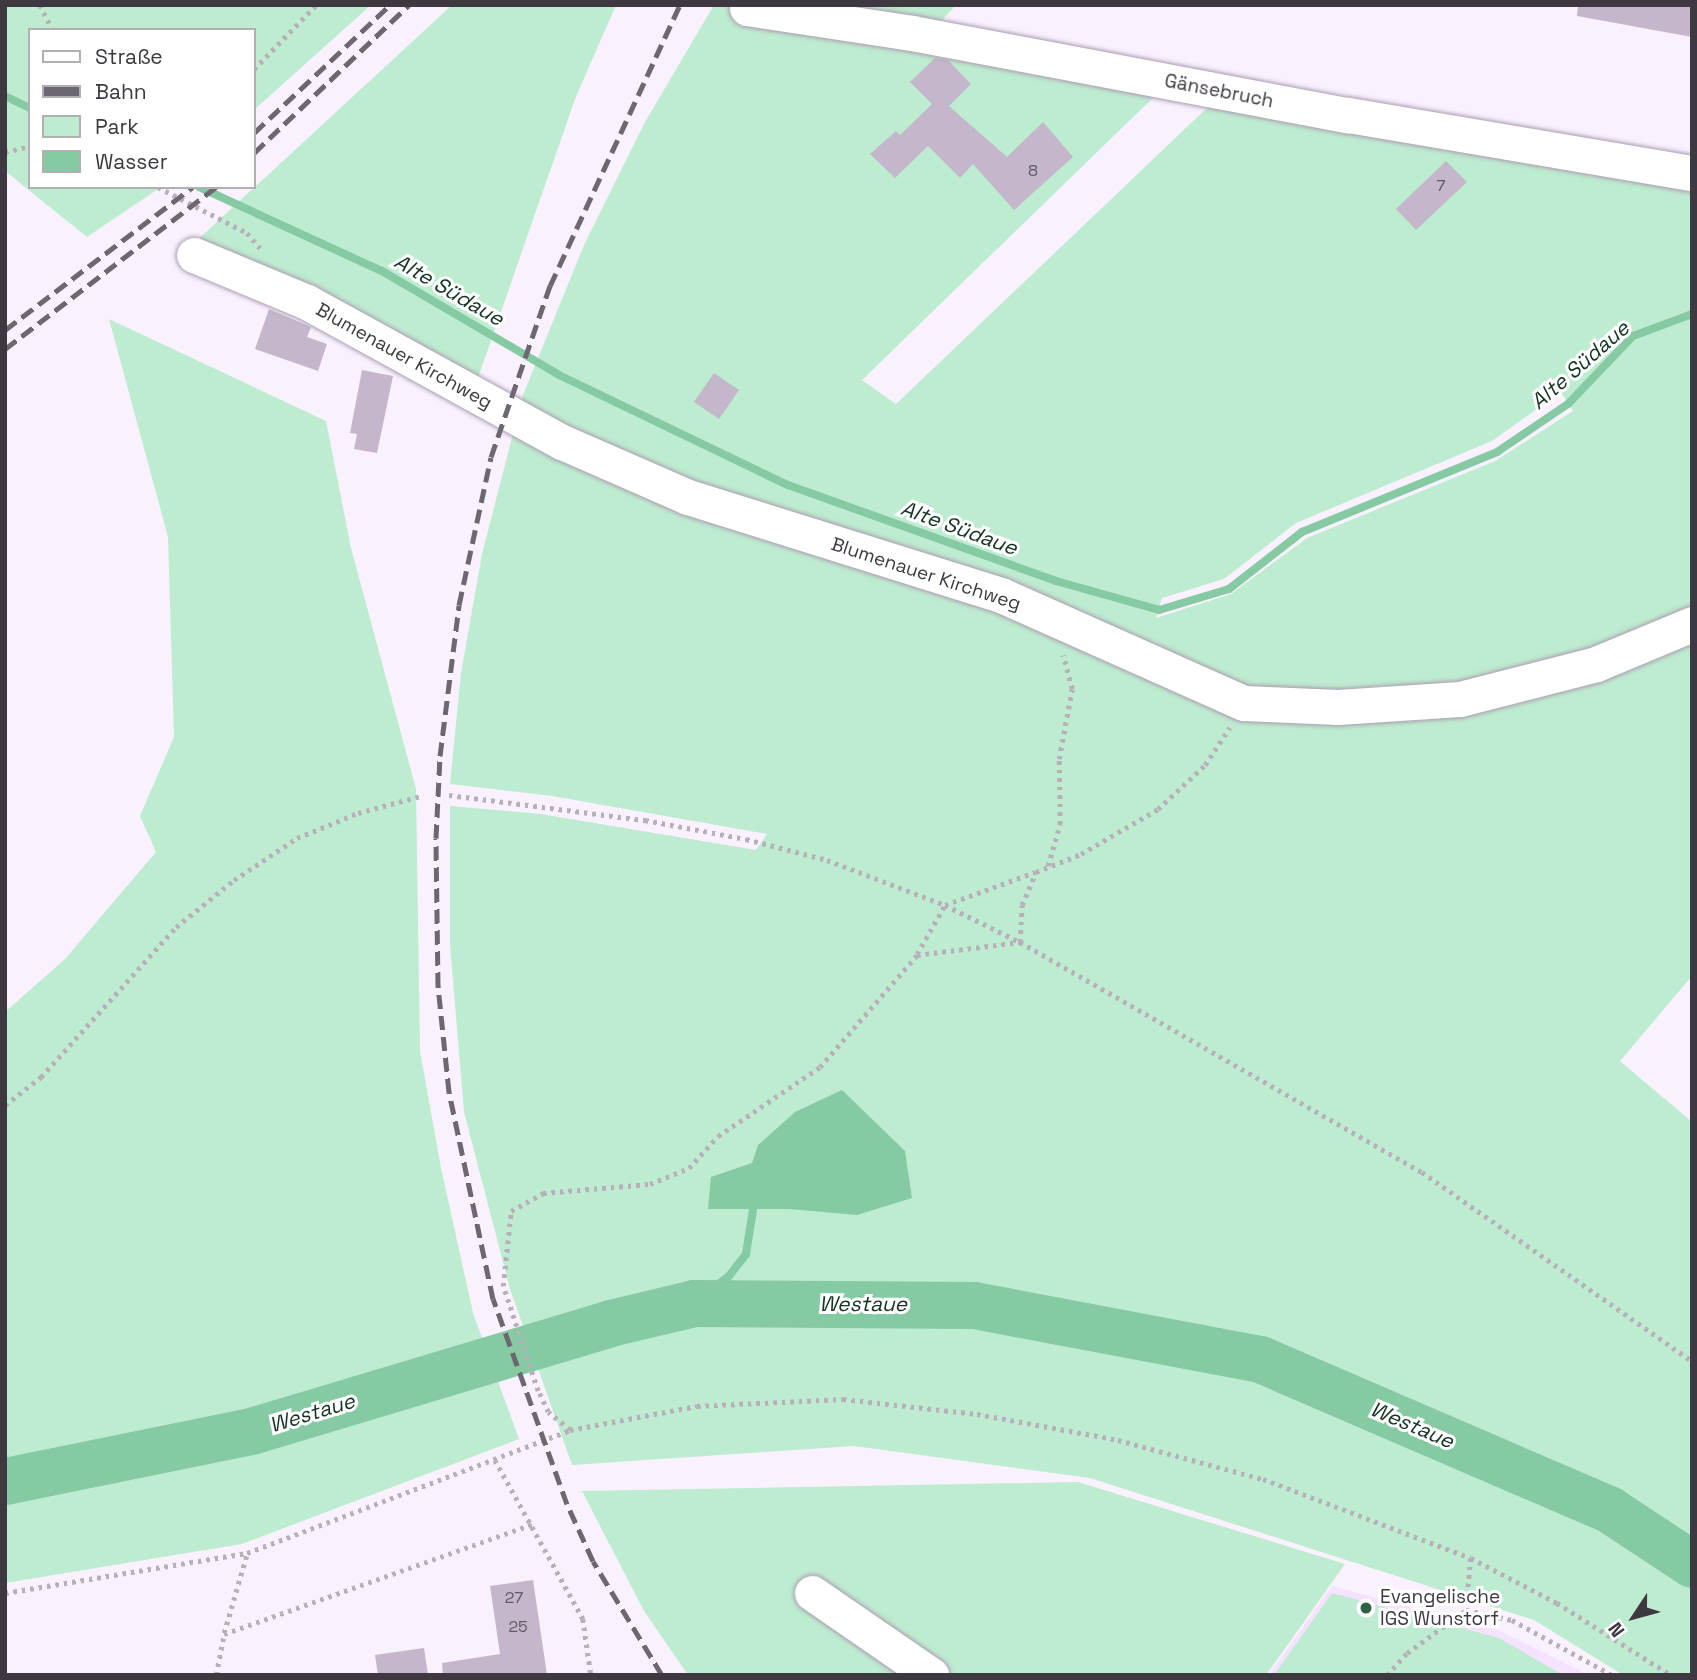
<!DOCTYPE html>
<html>
<head>
<meta charset="utf-8">
<style>
  body { margin:0 }
  #map { position:relative; width:1697px; height:1680px; overflow:hidden; background:#f9f1fe; font-family:"Space Grotesk",sans-serif }
  div>[style] { position:absolute }
  .built>* { inset:0; background:#f4e2fe }
  .green>* { inset:0; background:#beecd0 }
  .water>* { inset:0; background:#85caa3 }
  .stream>* { height:8px; margin:-4px; padding:0 4px; transform-origin:4px; border-radius:4px; background:#85caa3 }
  .river>* { height:47px; margin:-23.5px; padding:0 23.5px; transform-origin:23.5px; border-radius:23.5px; background:#85caa3 }
  .building>* { inset:0; background:#c4b6cb }
  .path>* { height:4.5px; margin-top:-2.25px; transform-origin:0; background:repeating-linear-gradient(90deg,#b7b0bb 0 3.5px,transparent 0 8.5px) }
  .roads { filter:drop-shadow(0 0 2px #ab9db1) drop-shadow(0 0 2px #ab9db1) }
  .minor>* { height:35px; margin:-17.5px; padding:0 17.5px; transform-origin:17.5px; border-radius:17.5px; background:#fff }
  .rail>* { height:5px; margin-top:-2.5px; transform-origin:0; background:repeating-linear-gradient(90deg,#6d6771 0 14px,transparent 0 21px) }
  .dots>* { width:19px; height:19px; translate:-50% -50%; box-sizing:border-box; border:4px solid #fff; border-radius:50% }
  span { translate:-50% -50%; white-space:nowrap; text-align:center; line-height:1.15; -webkit-text-stroke:6px #fff; paint-order:stroke }
  .number-label { font-size:16px; color:#605864 }
  .number-label span { -webkit-text-stroke-width:0 }
  .street-label { font-size:19px; color:#3e3841 }
  .poi-label { font-size:19px; color:#3e3841 }
  .left { translate:0 -50%; text-align:left }
  .water-label { font-size:21px; color:#143323; font-style:italic }
  .frame { position:absolute; inset:0; border:7px solid #3e3841; pointer-events:none }
  .legend { position:absolute; left:28px; top:28px; width:228px; height:161px; box-sizing:border-box; background:#fff; border:2px solid #b2afb3; margin:0; padding:9px 12px; list-style:none; font-size:21px; color:#3e3841 }
  .legend li { display:flex; align-items:center; gap:14px; height:35px }
  .legend b { width:35px; border:2px solid #b2afb3 }
  .north { position:absolute; left:1599px; top:1582px; width:70px; height:70px; -webkit-text-stroke:5px #fff; paint-order:stroke; rotate:234deg; font-size:19px; font-weight:700; line-height:28px; text-align:center; color:#3e3841 }
  .north::after { content:''; display:block; margin:auto; width:24px; height:32px; background:#3e3841; clip-path:polygon(50% 0,100% 100%,50% 72%,0 100%) }
</style>
</head>
<body>
<div id="map">
  <div class="built">
    <div style="clip-path:polygon(1332px 1586px,1500px 1631px,1589px 1675px,1269px 1675px)"></div>
  </div>
  <div class="green">
    <div style="clip-path:polygon(5px 5px,371px 5px,254px 110px,254px 30px,30px 30px,30px 187px,161px 187px,87px 237px,5px 171px)"></div>
    <div style="clip-path:polygon(452px 5px,616px 5px,575px 99px,478px 378px,194px 243px)"></div>
    <div style="clip-path:polygon(evenodd,714px 5px,956px 5px,937px 26px,1160px 91px,862px 380px,896px 404px,1209px 106px,1692px 185px,1692px 614px,1593px 656px,1303px 718px,1692px 636px,1692px 976px,1620px 1061px,1692px 1122px,1692px 1675px,1623px 1675px,1534px 1620px,1090px 1478px,854px 1446px,572px 1465px,510px 1289px,464px 1112px,450px 945px,450px 806px,541px 814px,756px 850px,767px 834px,552px 796px,450px 784px,461px 673px,482px 554px,523px 395px,584px 245px,645px 122px,714px 5px,1561px 392px,1573px 411px,1495px 461px,1307px 538px,1231px 594px,1156px 618px,1162px 598px,1224px 579px,1296px 523px,1492px 441px,1561px 392px)"></div>
    <div style="clip-path:polygon(109px 319px,326px 421px,351px 548px,416px 789px,420px 1051px,441px 1168px,473px 1313px,519px 1439px,242px 1544px,5px 1583px,5px 1012px,65px 959px,156px 852px,140px 816px,174px 737px,168px 537px)"></div>
    <div style="clip-path:polygon(1078px 1482px,1345px 1564px,1266px 1675px,688px 1675px,644px 1611px,582px 1491px)"></div>
    <div style="clip-path:polygon(1332px 1593px,1499px 1638px,1563px 1675px,1274px 1675px)"></div>
  </div>
  <div class="water">
    <div style="clip-path:polygon(842px 1090px,905px 1151px,912px 1198px,857px 1215px,789px 1209px,708px 1209px,711px 1177px,752px 1163px,758px 1145px,795px 1112px)"></div>
  </div>
  <div class="stream">
    <div style="left:5px;top:96px;width:28px;rotate:26deg"></div>
    <div style="left:199px;top:187px;width:201px;rotate:24.7deg"></div>
    <div style="left:382px;top:271px;width:205px;rotate:30.4deg"></div>
    <div style="left:559px;top:375px;width:254px;rotate:25.7deg"></div>
    <div style="left:788px;top:485px;width:285px;rotate:19.7deg"></div>
    <div style="left:1056px;top:581px;width:107px;rotate:15.7deg"></div>
    <div style="left:1159px;top:610px;width:73px;rotate:-16.7deg"></div>
    <div style="left:1229px;top:589px;width:93px;rotate:-38deg"></div>
    <div style="left:1302px;top:532px;width:211px;rotate:-22.3deg"></div>
    <div style="left:1497px;top:452px;width:86px;rotate:-34.1deg"></div>
    <div style="left:1568px;top:404px;width:94px;rotate:-46.3deg"></div>
    <div style="left:1633px;top:336px;width:63px;rotate:-20.4deg"></div>
    <div style="left:694px;top:1303px;width:44px;rotate:-37.6deg"></div>
    <div style="left:729px;top:1276px;width:28px;rotate:-52deg"></div>
    <div style="left:746px;top:1254px;width:45px;rotate:-81deg"></div>
  </div>
  <div class="river">
    <div style="left:5px;top:1481px;width:251px;rotate:-11.5deg"></div>
    <div style="left:251px;top:1431px;width:375px;rotate:-16.7deg"></div>
    <div style="left:610px;top:1323px;width:86px;rotate:-13.4deg"></div>
    <div style="left:694px;top:1303px;width:280px;rotate:0.4deg"></div>
    <div style="left:974px;top:1305px;width:291px;rotate:10.7deg"></div>
    <div style="left:1260px;top:1359px;width:381px;rotate:23.3deg"></div>
    <div style="left:1610px;top:1510px;width:98px;rotate:33.4deg"></div>
  </div>
  <div class="building">
    <div style="clip-path:polygon(1578px 5px,1692px 5px,1692px 37px,1577px 16px)"></div>
    <div style="clip-path:polygon(935px 58px,948px 60px,971px 84px,949px 106px,1007px 157px,1043px 122px,1073px 157px,1014px 210px,973px 164px,960px 178px,928px 146px,895px 178px,870px 154px,896px 131px,900px 135px,932px 104px,910px 82px)"></div>
    <div style="clip-path:polygon(1446px 161px,1467px 182px,1416px 230px,1396px 209px)"></div>
    <div style="clip-path:polygon(269px 309px,311px 327px,307px 337px,327px 344px,318px 371px,255px 349px)"></div>
    <div style="clip-path:polygon(362px 370px,393px 376px,377px 453px,354px 449px,357px 434px,350px 433px)"></div>
    <div style="clip-path:polygon(714px 373px,739px 390px,719px 419px,694px 402px)"></div>
    <div style="clip-path:polygon(533px 1580px,547px 1675px,443px 1675px,442px 1663px,500px 1654px,490px 1586px)"></div>
    <div style="clip-path:polygon(424px 1648px,428px 1675px,378px 1675px,375px 1655px)"></div>
  </div>
  <div class="path">
    <div style="left:40px;top:5px;width:28px;rotate:63deg"></div>
    <div style="left:254px;top:69px;width:89px;rotate:-45.9deg"></div>
    <div style="left:5px;top:152px;width:26px;rotate:-13deg"></div>
    <div style="left:158px;top:187px;width:100px;rotate:27.3deg"></div>
    <div style="left:247px;top:233px;width:20px;rotate:49deg"></div>
    <div style="left:449px;top:795px;width:198px;rotate:7.3deg"></div>
    <div style="left:645px;top:820px;width:103px;rotate:10.7deg"></div>
    <div style="left:746px;top:839px;width:84px;rotate:14.5deg"></div>
    <div style="left:827px;top:860px;width:126px;rotate:20.9deg"></div>
    <div style="left:945px;top:905px;width:84px;rotate:26.3deg"></div>
    <div style="left:1020px;top:942px;width:463px;rotate:29.8deg"></div>
    <div style="left:1422px;top:1172px;width:330px;rotate:35deg"></div>
    <div style="left:1048px;top:866px;width:44px;rotate:-74.1deg"></div>
    <div style="left:1060px;top:824px;width:65px;rotate:-90.9deg"></div>
    <div style="left:1059px;top:759px;width:71px;rotate:-79.5deg"></div>
    <div style="left:1072px;top:689px;width:35px;rotate:-105deg"></div>
    <div style="left:1020px;top:942px;width:37px;rotate:-87deg"></div>
    <div style="left:1022px;top:905px;width:36px;rotate:-67deg"></div>
    <div style="left:1036px;top:872px;width:48px;rotate:-21.8deg"></div>
    <div style="left:1081px;top:854px;width:89px;rotate:-30.3deg"></div>
    <div style="left:1158px;top:809px;width:64px;rotate:-43.1deg"></div>
    <div style="left:1205px;top:765px;width:45px;rotate:-56.7deg"></div>
    <div style="left:917px;top:954px;width:56px;rotate:-60.3deg"></div>
    <div style="left:945px;top:905px;width:96px;rotate:-20.1deg"></div>
    <div style="left:5px;top:1105px;width:46px;rotate:-37.9deg"></div>
    <div style="left:41px;top:1077px;width:202px;rotate:-48deg"></div>
    <div style="left:176px;top:927px;width:75px;rotate:-39deg"></div>
    <div style="left:234px;top:880px;width:76px;rotate:-33.7deg"></div>
    <div style="left:297px;top:838px;width:66px;rotate:-22.3deg"></div>
    <div style="left:358px;top:813px;width:68px;rotate:-15.3deg"></div>
    <div style="left:570px;top:1430px;width:28px;rotate:-141deg"></div>
    <div style="left:548px;top:1412px;width:23px;rotate:-115deg"></div>
    <div style="left:538px;top:1391px;width:111px;rotate:-108.4deg"></div>
    <div style="left:503px;top:1286px;width:75px;rotate:-83.9deg"></div>
    <div style="left:511px;top:1211px;width:37px;rotate:-29deg"></div>
    <div style="left:543px;top:1193px;width:107px;rotate:-4.8deg"></div>
    <div style="left:650px;top:1184px;width:42px;rotate:-22.3deg"></div>
    <div style="left:689px;top:1168px;width:43px;rotate:-47.8deg"></div>
    <div style="left:718px;top:1136px;width:123px;rotate:-34.1deg"></div>
    <div style="left:820px;top:1067px;width:148px;rotate:-49.1deg"></div>
    <div style="left:917px;top:955px;width:104px;rotate:-7.2deg"></div>
    <div style="left:495px;top:1460px;width:182px;rotate:61deg"></div>
    <div style="left:583px;top:1619px;width:57px;rotate:81.9deg"></div>
    <div style="left:1471px;top:1558px;width:52px;rotate:95.5deg"></div>
    <div style="left:1466px;top:1610px;width:47px;rotate:12.3deg"></div>
    <div style="left:1512px;top:1620px;width:114px;rotate:28.8deg"></div>
    <div style="left:5px;top:1593px;width:245px;rotate:-9.4deg"></div>
    <div style="left:247px;top:1553px;width:346px;rotate:-20.8deg"></div>
    <div style="left:570px;top:1430px;width:129px;rotate:-10.7deg"></div>
    <div style="left:697px;top:1406px;width:146px;rotate:-2.7deg"></div>
    <div style="left:843px;top:1399px;width:135px;rotate:6.4deg"></div>
    <div style="left:977px;top:1414px;width:143px;rotate:10.4deg"></div>
    <div style="left:1118px;top:1440px;width:150px;rotate:15.1deg"></div>
    <div style="left:1263px;top:1479px;width:222px;rotate:20.8deg"></div>
    <div style="left:1471px;top:1558px;width:97px;rotate:27.6deg"></div>
    <div style="left:1557px;top:1603px;width:135px;rotate:32.3deg"></div>
    <div style="left:224px;top:1633px;width:82px;rotate:-73.8deg"></div>
    <div style="left:216px;top:1675px;width:42px;rotate:-79deg"></div>
    <div style="left:224px;top:1634px;width:328px;rotate:-19.6deg"></div>
    <div style="left:1387px;top:1675px;width:30px;rotate:-48deg"></div>
    <div style="left:1407px;top:1653px;width:73px;rotate:-36.1deg"></div>
  </div>
  <div class="roads">
    <div class="minor">
      <div style="left:747px;top:8px;width:167px;rotate:8.6deg"></div>
      <div style="left:912px;top:33px;width:444px;rotate:10.7deg"></div>
      <div style="left:1348px;top:115px;width:349px;rotate:9.6deg"></div>
      <div style="left:194px;top:255px;width:122px;rotate:22.6deg"></div>
      <div style="left:307px;top:302px;width:291px;rotate:28.8deg"></div>
      <div style="left:562px;top:442px;width:137px;rotate:23.6deg"></div>
      <div style="left:688px;top:497px;width:328px;rotate:17.4deg"></div>
      <div style="left:1001px;top:595px;width:266px;rotate:24deg"></div>
      <div style="left:1244px;top:703px;width:94px;rotate:2.4deg"></div>
      <div style="left:1338px;top:707px;width:122px;rotate:-3.8deg"></div>
      <div style="left:1460px;top:699px;width:140px;rotate:-14.4deg"></div>
      <div style="left:1596px;top:664px;width:104px;rotate:-22.6deg"></div>
      <div style="left:812px;top:1593px;width:145px;rotate:34.6deg"></div>
    </div>
  </div>
  <div class="rail">
    <div style="left:254px;top:133px;width:187px;rotate:-43.3deg"></div>
    <div style="left:254px;top:153px;width:214px;rotate:-43.7deg"></div>
    <div style="left:5px;top:330px;width:236px;rotate:-37.3deg"></div>
    <div style="left:5px;top:349px;width:266px;rotate:-37.5deg"></div>
    <div style="left:662px;top:1675px;width:133px;rotate:-121.2deg"></div>
    <div style="left:593px;top:1561px;width:63px;rotate:-114.5deg"></div>
    <div style="left:567px;top:1504px;width:218px;rotate:-109.8deg"></div>
    <div style="left:493px;top:1299px;width:212px;rotate:-102deg"></div>
    <div style="left:449px;top:1092px;width:107px;rotate:-95.9deg"></div>
    <div style="left:438px;top:986px;width:148px;rotate:-90.8deg"></div>
    <div style="left:436px;top:838px;width:82px;rotate:-87.2deg"></div>
    <div style="left:440px;top:756px;width:152px;rotate:-82.8deg"></div>
    <div style="left:459px;top:605px;width:151px;rotate:-77.8deg"></div>
    <div style="left:491px;top:457px;width:181px;rotate:-71deg"></div>
    <div style="left:550px;top:286px;width:310px;rotate:-65.2deg"></div>
  </div>
  <div class="dots">
    <div style="left:1366px;top:1608px;background:#2e6246"></div>
  </div>
  <div class="number-label">
    <span style="left:1033px;top:171px">8</span>
    <span style="left:1441px;top:186px">7</span>
    <span style="left:514px;top:1598px">27</span>
    <span style="left:518px;top:1627px">25</span>
  </div>
  <div class="street-label">
    <span style="left:1219px;top:91px;rotate:11deg">Gänsebruch</span>
    <span style="left:404px;top:356px;rotate:29deg">Blumenauer Kirchweg</span>
    <span style="left:926px;top:574px;rotate:18deg">Blumenauer Kirchweg</span>
  </div>
  <div class="poi-label">
    <span class="left" style="left:1380px;top:1608px">Evangelische<br>IGS Wunstorf</span>
  </div>
  <div class="water-label">
    <span style="left:449px;top:290px;rotate:30deg">Alte Südaue</span>
    <span style="left:1580px;top:365px;rotate:-41deg">Alte Südaue</span>
    <span style="left:959px;top:528px;rotate:20deg">Alte Südaue</span>
    <span style="left:863px;top:1304px">Westaue</span>
    <span style="left:312px;top:1413px;rotate:-17deg">Westaue</span>
    <span style="left:1412px;top:1425px;rotate:23deg">Westaue</span>
  </div>
  <div class="frame"></div>
  <ul class="legend">
  <li><b style="height:9px;background:#fff"></b>Straße</li>
  <li><b style="height:9px;background:#6d6771"></b>Bahn</li>
  <li><b style="height:19px;background:#beecd0"></b>Park</li>
  <li><b style="height:19px;background:#85caa3"></b>Wasser</li>
  </ul>
  <div class="north">N</div>
</div>
</body>
</html>
